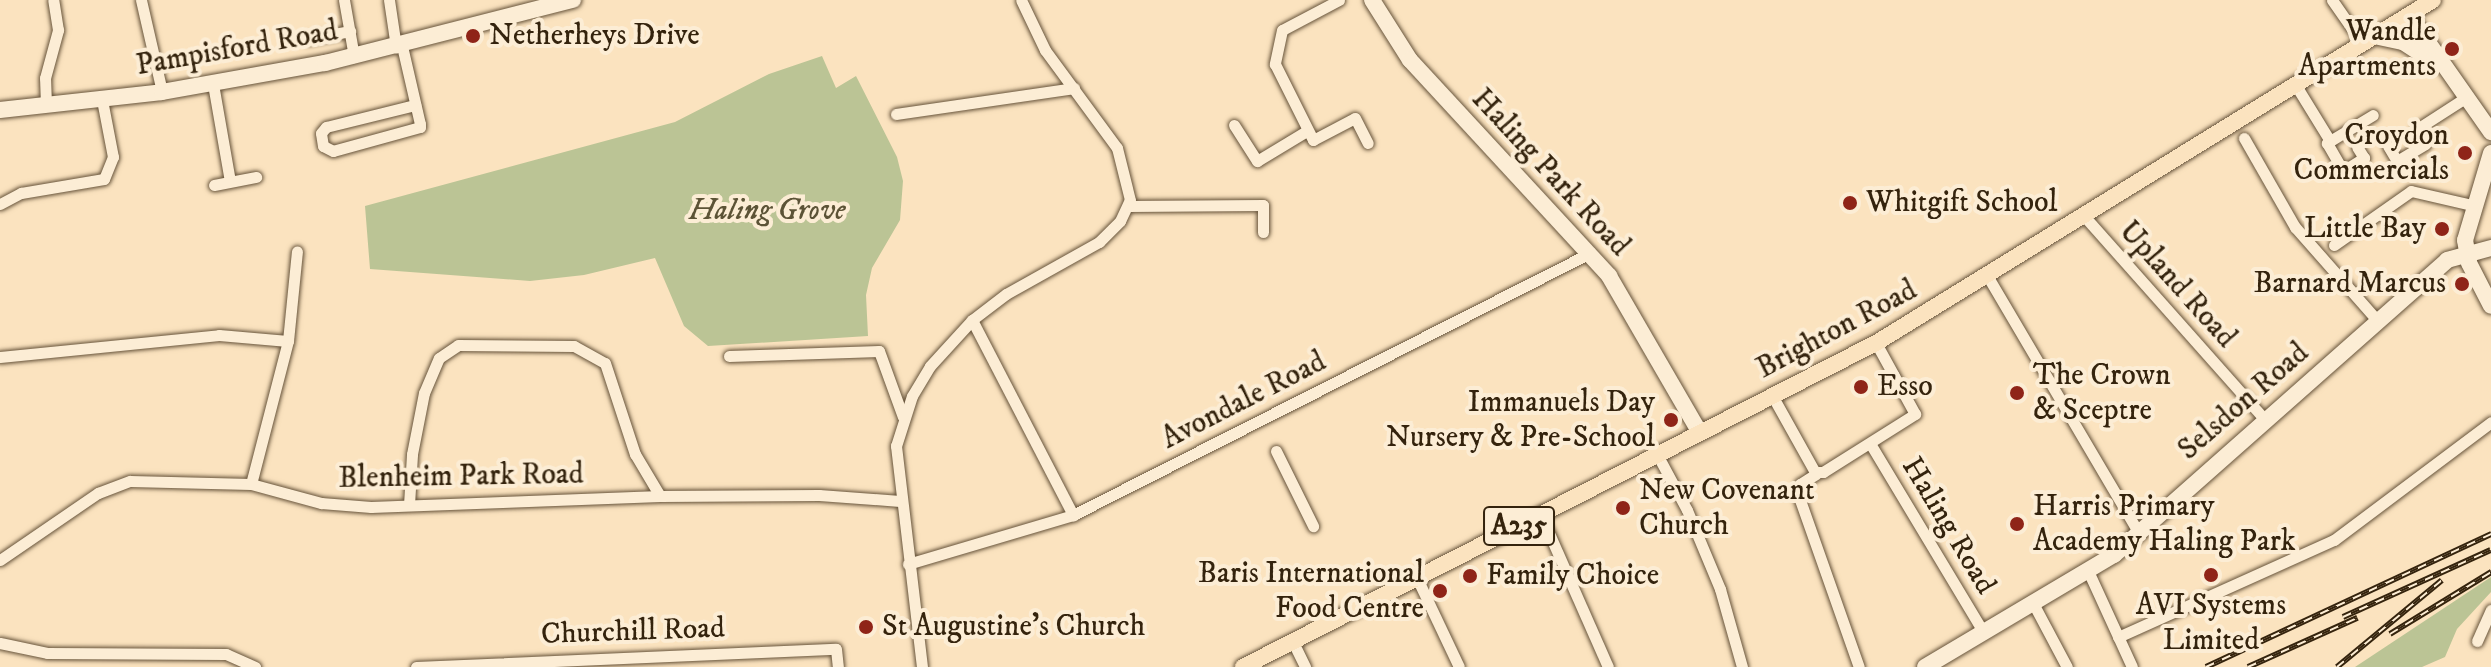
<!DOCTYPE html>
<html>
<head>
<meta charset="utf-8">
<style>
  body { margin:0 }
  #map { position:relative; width:2491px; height:667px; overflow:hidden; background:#fbe3bf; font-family:"IM FELL DW Pica",serif }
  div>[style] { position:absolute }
  .green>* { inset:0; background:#bbc495 }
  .roads { filter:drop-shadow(0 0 2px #66533a) drop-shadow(0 0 2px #66533a) }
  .street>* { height:11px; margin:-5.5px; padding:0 5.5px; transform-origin:5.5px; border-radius:5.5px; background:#fcedd5 }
  .secondary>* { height:16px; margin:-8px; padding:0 8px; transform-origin:8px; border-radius:8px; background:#fcedd5 }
  .primary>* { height:16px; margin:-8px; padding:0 8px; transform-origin:8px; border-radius:8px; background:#fbe3bf }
  .rail>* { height:6px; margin-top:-3px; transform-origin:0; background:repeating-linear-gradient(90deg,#fcedd5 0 9px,#34230d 0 18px); box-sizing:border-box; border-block:2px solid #34230d }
  .dots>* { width:22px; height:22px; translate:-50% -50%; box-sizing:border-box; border:4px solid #fcedd5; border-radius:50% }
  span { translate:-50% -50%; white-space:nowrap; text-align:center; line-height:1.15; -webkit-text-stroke:8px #fcedd5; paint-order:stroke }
  .shield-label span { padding:2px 6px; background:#fcedd5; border:2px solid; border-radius:6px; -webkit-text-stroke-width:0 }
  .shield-label { font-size:28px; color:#34230d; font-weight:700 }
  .poi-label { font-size:30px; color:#34230d }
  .right { translate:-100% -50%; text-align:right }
  .left { translate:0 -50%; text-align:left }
  .street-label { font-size:30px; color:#34230d }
  .park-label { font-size:30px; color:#5c5336; font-style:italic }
</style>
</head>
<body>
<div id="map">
  <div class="green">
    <div style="clip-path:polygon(822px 56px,836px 88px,856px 76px,897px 157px,903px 181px,900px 220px,872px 268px,866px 295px,868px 336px,708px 346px,684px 326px,655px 258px,584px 275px,530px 281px,370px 269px,365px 206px,675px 122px,769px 74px)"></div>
    <div style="clip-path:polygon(2491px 577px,2491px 592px,2457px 629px,2445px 657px,2422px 667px,2355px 667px)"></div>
  </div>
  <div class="roads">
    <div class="street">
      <div style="left:141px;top:0;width:94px;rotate:77.1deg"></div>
      <div style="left:344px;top:0;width:58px;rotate:80deg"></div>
      <div style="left:389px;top:0;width:48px;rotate:81.5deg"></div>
      <div style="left:1339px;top:0;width:64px;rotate:152.2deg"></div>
      <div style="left:1282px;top:30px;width:35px;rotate:102deg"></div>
      <div style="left:1275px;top:64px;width:85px;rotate:63.4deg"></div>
      <div style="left:1313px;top:140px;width:47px;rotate:-27.6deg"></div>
      <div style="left:1355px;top:118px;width:28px;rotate:63deg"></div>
      <div style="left:2332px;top:0;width:52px;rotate:55.1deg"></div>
      <div style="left:307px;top:39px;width:44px;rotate:-10.5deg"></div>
      <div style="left:402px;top:46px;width:80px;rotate:77deg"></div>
      <div style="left:420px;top:124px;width:3px;rotate:90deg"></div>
      <div style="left:420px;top:127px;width:90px;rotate:164.6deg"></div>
      <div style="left:333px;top:151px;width:11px;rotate:-153deg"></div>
      <div style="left:323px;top:146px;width:13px;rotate:-99deg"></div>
      <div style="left:321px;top:133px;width:8px;rotate:-50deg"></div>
      <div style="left:326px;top:127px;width:92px;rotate:-13.9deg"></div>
      <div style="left:213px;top:84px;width:98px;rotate:80.1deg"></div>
      <div style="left:2295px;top:84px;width:67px;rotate:58.4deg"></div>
      <div style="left:2330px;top:141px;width:50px;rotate:-31.2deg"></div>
      <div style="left:46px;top:105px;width:27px;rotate:-92deg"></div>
      <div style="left:45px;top:78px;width:50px;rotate:-74.8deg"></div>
      <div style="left:58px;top:30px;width:30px;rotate:-99deg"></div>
      <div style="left:896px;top:114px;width:180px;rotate:-8.3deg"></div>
      <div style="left:1234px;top:125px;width:43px;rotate:57.4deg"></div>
      <div style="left:1257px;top:161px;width:56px;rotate:-31.1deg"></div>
      <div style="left:2244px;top:138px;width:103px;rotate:60.2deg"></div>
      <div style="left:2295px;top:227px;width:125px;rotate:48.6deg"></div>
      <div style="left:2330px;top:141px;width:4px;rotate:146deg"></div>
      <div style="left:2327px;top:143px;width:32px;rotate:60deg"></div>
      <div style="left:2343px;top:171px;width:25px;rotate:-32deg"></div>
      <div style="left:2364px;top:158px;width:13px;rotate:-122deg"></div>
      <div style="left:2388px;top:146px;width:17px;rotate:59deg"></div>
      <div style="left:2397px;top:161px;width:33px;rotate:-31deg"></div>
      <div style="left:2425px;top:144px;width:17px;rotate:-118deg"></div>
      <div style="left:2417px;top:129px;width:57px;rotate:-32.9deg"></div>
      <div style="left:214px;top:185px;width:43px;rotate:-10.8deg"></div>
      <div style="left:0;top:204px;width:24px;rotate:-28deg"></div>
      <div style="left:21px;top:193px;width:84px;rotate:-9.6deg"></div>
      <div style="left:104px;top:179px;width:24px;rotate:-68deg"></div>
      <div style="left:113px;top:157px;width:58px;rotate:-100.9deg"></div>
      <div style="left:1128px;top:206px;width:135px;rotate:-0.4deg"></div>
      <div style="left:1263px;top:205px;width:27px;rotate:90deg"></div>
      <div style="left:2085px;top:217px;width:271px;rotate:48.4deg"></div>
      <div style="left:2334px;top:245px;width:94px;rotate:-35deg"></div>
      <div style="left:2411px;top:191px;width:63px;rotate:12.9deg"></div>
      <div style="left:1988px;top:277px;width:296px;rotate:59.5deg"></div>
      <div style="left:972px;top:320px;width:220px;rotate:62.6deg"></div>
      <div style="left:729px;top:356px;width:150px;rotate:-1.9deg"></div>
      <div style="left:879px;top:351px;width:70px;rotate:70deg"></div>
      <div style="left:0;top:357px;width:220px;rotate:-5.7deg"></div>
      <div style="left:219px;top:335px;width:69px;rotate:5deg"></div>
      <div style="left:1773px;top:397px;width:86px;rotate:60.8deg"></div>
      <div style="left:1815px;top:472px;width:8px"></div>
      <div style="left:1823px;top:472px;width:109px;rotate:-32.2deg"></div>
      <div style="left:1915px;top:414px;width:81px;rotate:-118.8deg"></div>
      <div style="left:1871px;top:445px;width:219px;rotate:59deg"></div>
      <div style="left:1276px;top:451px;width:84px;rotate:63.7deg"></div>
      <div style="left:1658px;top:456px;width:61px;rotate:61.8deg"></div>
      <div style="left:1687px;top:510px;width:86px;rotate:67.3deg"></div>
      <div style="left:1720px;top:589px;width:81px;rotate:74.2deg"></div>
      <div style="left:1816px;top:474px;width:19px;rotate:148deg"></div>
      <div style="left:1800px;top:484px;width:13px;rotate:94deg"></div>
      <div style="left:1799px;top:497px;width:180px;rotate:70.6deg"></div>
      <div style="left:251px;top:484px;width:148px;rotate:-75.5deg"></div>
      <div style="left:288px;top:341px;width:90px;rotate:-84.3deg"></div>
      <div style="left:409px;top:505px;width:51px;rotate:-86.6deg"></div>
      <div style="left:412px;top:454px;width:62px;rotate:-78.9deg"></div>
      <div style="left:424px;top:393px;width:38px;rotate:-67deg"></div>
      <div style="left:439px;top:358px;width:23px;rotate:-34deg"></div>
      <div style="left:458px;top:345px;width:116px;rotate:0.5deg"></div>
      <div style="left:574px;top:346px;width:35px;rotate:29deg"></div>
      <div style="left:605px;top:363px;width:96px;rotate:71.8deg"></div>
      <div style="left:635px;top:454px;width:49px;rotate:59.2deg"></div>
      <div style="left:1541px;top:515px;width:166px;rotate:66.2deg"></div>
      <div style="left:0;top:560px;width:119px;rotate:-34.4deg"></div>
      <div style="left:98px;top:493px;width:34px;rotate:-21deg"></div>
      <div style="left:130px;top:481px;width:121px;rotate:1.4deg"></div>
      <div style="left:251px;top:484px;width:73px;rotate:15.2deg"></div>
      <div style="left:321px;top:503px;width:50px;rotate:4.6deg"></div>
      <div style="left:371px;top:507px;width:289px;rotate:-2.2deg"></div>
      <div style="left:660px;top:496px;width:159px;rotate:-0.4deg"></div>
      <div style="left:819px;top:495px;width:81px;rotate:4.2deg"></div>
      <div style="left:908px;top:564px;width:172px;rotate:-16.5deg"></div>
      <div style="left:1073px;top:515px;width:580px;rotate:-26.87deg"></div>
      <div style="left:2089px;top:573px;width:103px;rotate:65.4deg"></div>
      <div style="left:1417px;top:578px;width:98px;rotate:64.7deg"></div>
      <div style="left:2034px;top:605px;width:70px;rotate:62deg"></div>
      <div style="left:2118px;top:637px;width:237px;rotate:-24.2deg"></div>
      <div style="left:2334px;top:540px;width:196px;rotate:-36.9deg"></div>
      <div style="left:2477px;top:641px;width:34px;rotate:-66deg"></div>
      <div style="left:1293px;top:642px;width:28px;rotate:64deg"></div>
      <div style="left:0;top:643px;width:48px;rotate:12deg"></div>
      <div style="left:47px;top:653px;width:179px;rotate:0.3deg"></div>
      <div style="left:226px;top:654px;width:32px;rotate:24deg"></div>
      <div style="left:416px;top:667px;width:420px;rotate:-2.5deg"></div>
      <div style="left:836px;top:649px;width:18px;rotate:84deg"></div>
      <div style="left:922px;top:667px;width:223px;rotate:-96.7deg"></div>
      <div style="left:896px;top:446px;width:52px;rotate:-72.3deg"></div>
      <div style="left:912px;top:396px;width:35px;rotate:-59deg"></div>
      <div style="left:930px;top:366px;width:62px;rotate:-47.6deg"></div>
      <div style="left:972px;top:320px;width:43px;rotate:-37.4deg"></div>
      <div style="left:1006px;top:294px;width:107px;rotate:-29.2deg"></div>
      <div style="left:1099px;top:242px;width:30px;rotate:-45deg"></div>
      <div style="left:1120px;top:221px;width:23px;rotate:-65deg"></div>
      <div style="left:1130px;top:200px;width:54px;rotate:-104deg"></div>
      <div style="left:1117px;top:148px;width:122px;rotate:-126.3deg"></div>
      <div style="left:1045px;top:50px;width:55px;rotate:-115.6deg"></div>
    </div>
    <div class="secondary">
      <div style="left:1372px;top:0;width:71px;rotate:57.7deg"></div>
      <div style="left:1410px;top:60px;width:294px;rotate:47.3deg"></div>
      <div style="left:1609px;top:276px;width:181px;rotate:59.9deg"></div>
      <div style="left:2409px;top:15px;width:143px;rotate:55deg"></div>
      <div style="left:2374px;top:36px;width:30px;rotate:12deg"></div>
      <div style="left:2403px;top:42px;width:38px;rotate:33deg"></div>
      <div style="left:0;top:110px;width:163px;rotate:-6.3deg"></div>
      <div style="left:162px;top:92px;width:166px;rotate:-10.1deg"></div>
      <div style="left:325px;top:63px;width:256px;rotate:-14.3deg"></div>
      <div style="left:2491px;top:153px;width:91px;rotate:106.6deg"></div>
      <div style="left:2465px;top:240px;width:23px;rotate:80deg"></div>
      <div style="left:2469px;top:263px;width:48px;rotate:62.9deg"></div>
      <div style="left:1925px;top:667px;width:220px;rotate:-30.7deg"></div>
      <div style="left:2114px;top:555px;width:445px;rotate:-41.5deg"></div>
      <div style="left:2447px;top:260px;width:46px;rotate:-15.3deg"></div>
    </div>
    <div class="primary">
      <div style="left:1243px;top:667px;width:711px;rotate:-27.11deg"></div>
      <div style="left:1876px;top:343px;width:654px;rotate:-31.62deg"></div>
    </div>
  </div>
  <div class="rail">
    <div style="left:2343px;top:617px;width:162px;rotate:-24.4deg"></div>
    <div style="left:2390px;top:634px;width:119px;rotate:-31.5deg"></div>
    <div style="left:2206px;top:667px;width:315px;rotate:-25deg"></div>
    <div style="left:2248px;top:667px;width:120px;rotate:-24.2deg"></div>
    <div style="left:2337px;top:667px;width:136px;rotate:-39.6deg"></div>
  </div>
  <div class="dots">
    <div style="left:473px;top:36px;background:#8f2418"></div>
    <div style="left:2452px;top:49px;background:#8f2418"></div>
    <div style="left:2465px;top:153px;background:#8f2418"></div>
    <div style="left:1850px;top:203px;background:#8f2418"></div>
    <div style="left:2442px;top:229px;background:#8f2418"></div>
    <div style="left:2462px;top:284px;background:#8f2418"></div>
    <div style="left:1861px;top:387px;background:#8f2418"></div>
    <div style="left:2017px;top:393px;background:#8f2418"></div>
    <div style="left:1671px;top:420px;background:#8f2418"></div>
    <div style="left:1623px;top:508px;background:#8f2418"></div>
    <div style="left:2017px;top:524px;background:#8f2418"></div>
    <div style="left:2211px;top:575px;background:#8f2418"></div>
    <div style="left:1470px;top:576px;background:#8f2418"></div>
    <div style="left:1440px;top:591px;background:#8f2418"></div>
    <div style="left:866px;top:627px;background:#8f2418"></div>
  </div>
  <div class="shield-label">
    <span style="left:1519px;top:526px">A235</span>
  </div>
  <div class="poi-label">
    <span class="right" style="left:2436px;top:49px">Wandle<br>Apartments</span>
    <span class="left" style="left:489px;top:36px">Netherheys Drive</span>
    <span class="right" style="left:2449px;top:153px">Croydon<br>Commercials</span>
    <span class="left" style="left:1866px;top:203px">Whitgift School</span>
    <span class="right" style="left:2426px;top:229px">Little Bay</span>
    <span class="right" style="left:2446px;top:284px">Barnard Marcus</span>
    <span class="left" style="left:2033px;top:393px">The Crown<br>&amp; Sceptre</span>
    <span class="left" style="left:1877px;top:387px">Esso</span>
    <span class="right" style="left:1655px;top:420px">Immanuels Day<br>Nursery &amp; Pre-School</span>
    <span class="left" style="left:1639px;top:508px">New Covenant<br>Church</span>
    <span class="left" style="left:2033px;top:524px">Harris Primary<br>Academy Haling Park</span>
    <span class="right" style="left:1424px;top:591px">Baris International<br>Food Centre</span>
    <span class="left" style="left:1486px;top:576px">Family Choice</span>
    <span style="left:2211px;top:623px">AVI Systems<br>Limited</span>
    <span class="left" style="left:882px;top:627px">St Augustine's Church</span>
  </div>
  <div class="street-label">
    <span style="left:237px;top:49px;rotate:-10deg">Pampisford Road</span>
    <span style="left:1550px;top:173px;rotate:47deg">Haling Park Road</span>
    <span style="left:2177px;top:285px;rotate:48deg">Upland Road</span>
    <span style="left:1837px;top:330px;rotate:-28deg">Brighton Road</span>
    <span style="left:1244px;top:401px;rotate:-27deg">Avondale Road</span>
    <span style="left:2244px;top:402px;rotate:-41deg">Selsdon Road</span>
    <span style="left:461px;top:477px;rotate:-1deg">Blenheim Park Road</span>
    <span style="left:1948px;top:526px;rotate:59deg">Haling Road</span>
    <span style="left:633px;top:632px;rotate:-2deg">Churchill Road</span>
  </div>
  <div class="park-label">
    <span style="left:767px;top:211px">Haling Grove</span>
  </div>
</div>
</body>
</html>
